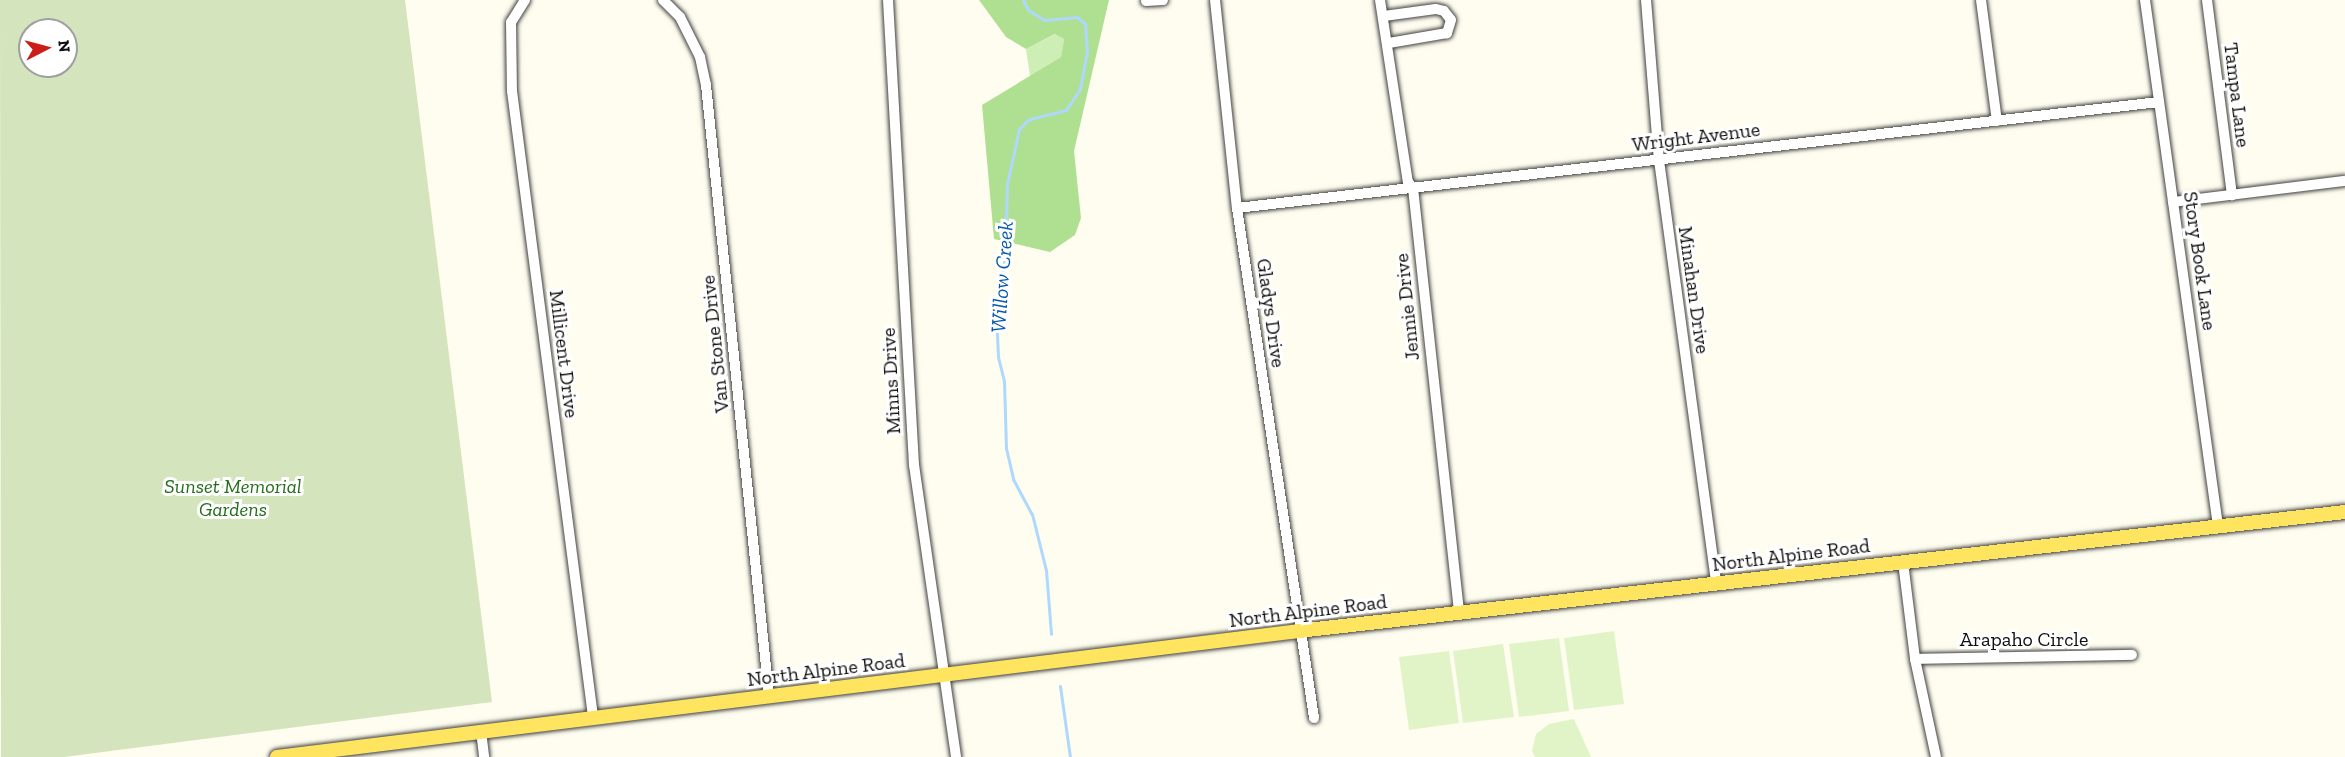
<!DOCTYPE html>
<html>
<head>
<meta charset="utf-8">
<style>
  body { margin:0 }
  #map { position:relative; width:2345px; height:757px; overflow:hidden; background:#fffdef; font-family:"Zilla Slab",serif }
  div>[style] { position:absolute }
  .green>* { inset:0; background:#cdeeb4 }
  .forest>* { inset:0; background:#afe092 }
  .cemetery>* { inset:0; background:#d4e4bd }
  .pitch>* { inset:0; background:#e1f4c7 }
  .stream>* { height:3px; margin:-1.5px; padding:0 1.5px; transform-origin:1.5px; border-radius:1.5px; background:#aed8fc }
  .roads { filter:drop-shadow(0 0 2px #414141) drop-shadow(0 0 2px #414141) }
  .minor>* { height:10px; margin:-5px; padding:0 5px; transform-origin:5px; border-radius:5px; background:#fff }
  .major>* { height:14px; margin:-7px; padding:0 7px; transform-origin:7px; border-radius:7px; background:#ffe55f }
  span { translate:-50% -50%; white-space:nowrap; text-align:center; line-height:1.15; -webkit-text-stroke:6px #fff; paint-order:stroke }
  .street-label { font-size:20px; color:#0e0e0e }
  .park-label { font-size:20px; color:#226d17; font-style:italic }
  .water-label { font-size:21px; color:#0a59ad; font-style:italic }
  .north { position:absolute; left:18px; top:18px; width:60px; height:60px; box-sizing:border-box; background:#fff; border:2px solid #9f9f9f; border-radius:50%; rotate:84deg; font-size:16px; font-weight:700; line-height:24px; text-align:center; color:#0e0e0e }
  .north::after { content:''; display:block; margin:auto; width:21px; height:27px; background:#cc1e18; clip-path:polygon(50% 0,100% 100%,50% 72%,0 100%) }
</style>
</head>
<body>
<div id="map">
  <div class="green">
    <div style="clip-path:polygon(1056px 34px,1064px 39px,1061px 57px,1030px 76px,1026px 49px)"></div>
  </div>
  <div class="forest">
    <div style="clip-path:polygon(979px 0,1109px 0,1074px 151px,1081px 218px,1075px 235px,1050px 252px,994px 239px,982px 105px,1061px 57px,1064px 39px,1055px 34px,1026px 49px,1006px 37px)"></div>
  </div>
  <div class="cemetery">
    <div style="clip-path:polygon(evenodd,0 0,405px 0,492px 702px,64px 757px,1px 757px,0 0,30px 30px,66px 30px,66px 66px,30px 66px,30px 30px)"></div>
  </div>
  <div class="pitch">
    <div style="clip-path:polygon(1614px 631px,1624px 704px,1574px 710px,1564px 638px)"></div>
    <div style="clip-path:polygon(1559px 638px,1569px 711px,1519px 717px,1509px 644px)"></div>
    <div style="clip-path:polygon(1503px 644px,1514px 717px,1463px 723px,1453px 651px)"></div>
    <div style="clip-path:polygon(1449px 651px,1459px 723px,1409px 730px,1399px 657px)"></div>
    <div style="clip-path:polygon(1574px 719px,1591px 757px,1535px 757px,1532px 751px,1536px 734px,1549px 724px)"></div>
  </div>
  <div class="stream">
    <div style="left:1023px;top:0;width:11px;rotate:63deg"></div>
    <div style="left:1028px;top:10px;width:19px;rotate:32deg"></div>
    <div style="left:1044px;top:20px;width:33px;rotate:-5deg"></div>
    <div style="left:1077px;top:17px;width:11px;rotate:41deg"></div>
    <div style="left:1085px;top:24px;width:28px;rotate:86deg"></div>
    <div style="left:1087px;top:52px;width:38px;rotate:101deg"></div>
    <div style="left:1080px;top:89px;width:25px;rotate:124deg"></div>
    <div style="left:1066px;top:110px;width:38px;rotate:166deg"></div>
    <div style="left:1029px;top:119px;width:14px;rotate:135deg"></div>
    <div style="left:1019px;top:129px;width:56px;rotate:102.3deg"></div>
    <div style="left:1007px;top:184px;width:72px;rotate:91.6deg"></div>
    <div style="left:1005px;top:256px;width:56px;rotate:99.3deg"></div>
    <div style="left:996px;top:311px;width:46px;rotate:87.5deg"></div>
    <div style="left:998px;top:357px;width:25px;rotate:76deg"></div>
    <div style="left:1004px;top:381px;width:67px;rotate:88.3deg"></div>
    <div style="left:1006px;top:448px;width:32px;rotate:77deg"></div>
    <div style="left:1013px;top:479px;width:40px;rotate:62deg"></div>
    <div style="left:1032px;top:514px;width:58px;rotate:76deg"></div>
    <div style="left:1046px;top:570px;width:64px;rotate:85.5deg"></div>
    <div style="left:1060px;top:686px;width:72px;rotate:82deg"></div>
  </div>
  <div class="roads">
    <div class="minor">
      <div style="left:525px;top:0;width:26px;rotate:122deg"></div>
      <div style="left:511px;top:22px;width:69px;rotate:89.2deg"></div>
      <div style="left:512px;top:91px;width:630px;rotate:82.62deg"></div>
      <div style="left:663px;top:0;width:24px;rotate:45deg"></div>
      <div style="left:680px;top:17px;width:45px;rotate:63.4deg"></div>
      <div style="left:700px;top:57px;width:29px;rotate:78deg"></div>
      <div style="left:706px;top:85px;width:614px;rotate:84.11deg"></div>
      <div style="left:888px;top:0;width:466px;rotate:86.8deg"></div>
      <div style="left:914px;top:465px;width:295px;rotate:81.8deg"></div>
      <div style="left:1215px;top:0;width:209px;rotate:84deg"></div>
      <div style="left:1237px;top:208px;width:516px;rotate:81.41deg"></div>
      <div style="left:1380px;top:0;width:184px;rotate:81.3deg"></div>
      <div style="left:1408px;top:182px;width:8px;rotate:50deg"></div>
      <div style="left:1413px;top:188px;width:427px;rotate:83.8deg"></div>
      <div style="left:1646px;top:0;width:161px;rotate:85.4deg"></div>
      <div style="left:1659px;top:160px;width:428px;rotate:82.3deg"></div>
      <div style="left:1981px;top:0;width:122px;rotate:82.5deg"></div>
      <div style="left:2145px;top:0;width:531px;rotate:82.1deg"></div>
      <div style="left:2207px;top:0;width:197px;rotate:82.7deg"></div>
      <div style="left:1146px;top:1px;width:17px;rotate:-3deg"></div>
      <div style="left:1384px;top:16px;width:52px;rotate:-7.7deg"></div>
      <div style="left:1436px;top:9px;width:8px;rotate:14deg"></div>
      <div style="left:1444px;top:11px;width:11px;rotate:52deg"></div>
      <div style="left:1451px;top:20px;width:14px;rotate:107deg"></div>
      <div style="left:1447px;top:33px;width:59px;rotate:170.2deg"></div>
      <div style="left:2173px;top:202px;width:173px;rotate:-7deg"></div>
      <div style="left:1237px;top:208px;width:928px;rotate:-6.56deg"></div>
      <div style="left:1903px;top:562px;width:98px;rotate:82.9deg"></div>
      <div style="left:1915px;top:659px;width:100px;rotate:77.9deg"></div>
      <div style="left:1915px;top:659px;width:217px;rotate:-1.1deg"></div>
      <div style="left:481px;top:731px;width:26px;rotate:83deg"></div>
    </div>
    <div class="major">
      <div style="left:277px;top:757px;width:1030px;rotate:-7.03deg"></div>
      <div style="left:1299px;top:631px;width:1053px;rotate:-6.49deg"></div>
    </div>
  </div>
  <div class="street-label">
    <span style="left:2237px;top:95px;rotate:83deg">Tampa Lane</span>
    <span style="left:1696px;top:137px;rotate:-7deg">Wright Avenue</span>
    <span style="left:2200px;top:261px;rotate:82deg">Story Book Lane</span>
    <span style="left:1694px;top:290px;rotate:82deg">Minahan Drive</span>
    <span style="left:1407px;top:307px;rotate:-96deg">Jennie Drive</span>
    <span style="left:1271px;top:313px;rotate:82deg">Gladys Drive</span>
    <span style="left:715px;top:344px;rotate:-96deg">Van Stone Drive</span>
    <span style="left:564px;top:354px;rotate:83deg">Millicent Drive</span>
    <span style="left:891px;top:381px;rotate:-93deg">Minns Drive</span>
    <span style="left:1791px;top:555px;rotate:-7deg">North Alpine Road</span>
    <span style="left:1308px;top:611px;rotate:-7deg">North Alpine Road</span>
    <span style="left:2024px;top:639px">Arapaho Circle</span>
    <span style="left:826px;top:670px;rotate:-7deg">North Alpine Road</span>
  </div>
  <div class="park-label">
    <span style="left:233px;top:498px">Sunset Memorial<br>Gardens</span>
  </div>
  <div class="water-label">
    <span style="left:1002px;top:277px;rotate:-86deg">Willow Creek</span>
  </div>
  <div class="north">N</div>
</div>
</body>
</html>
